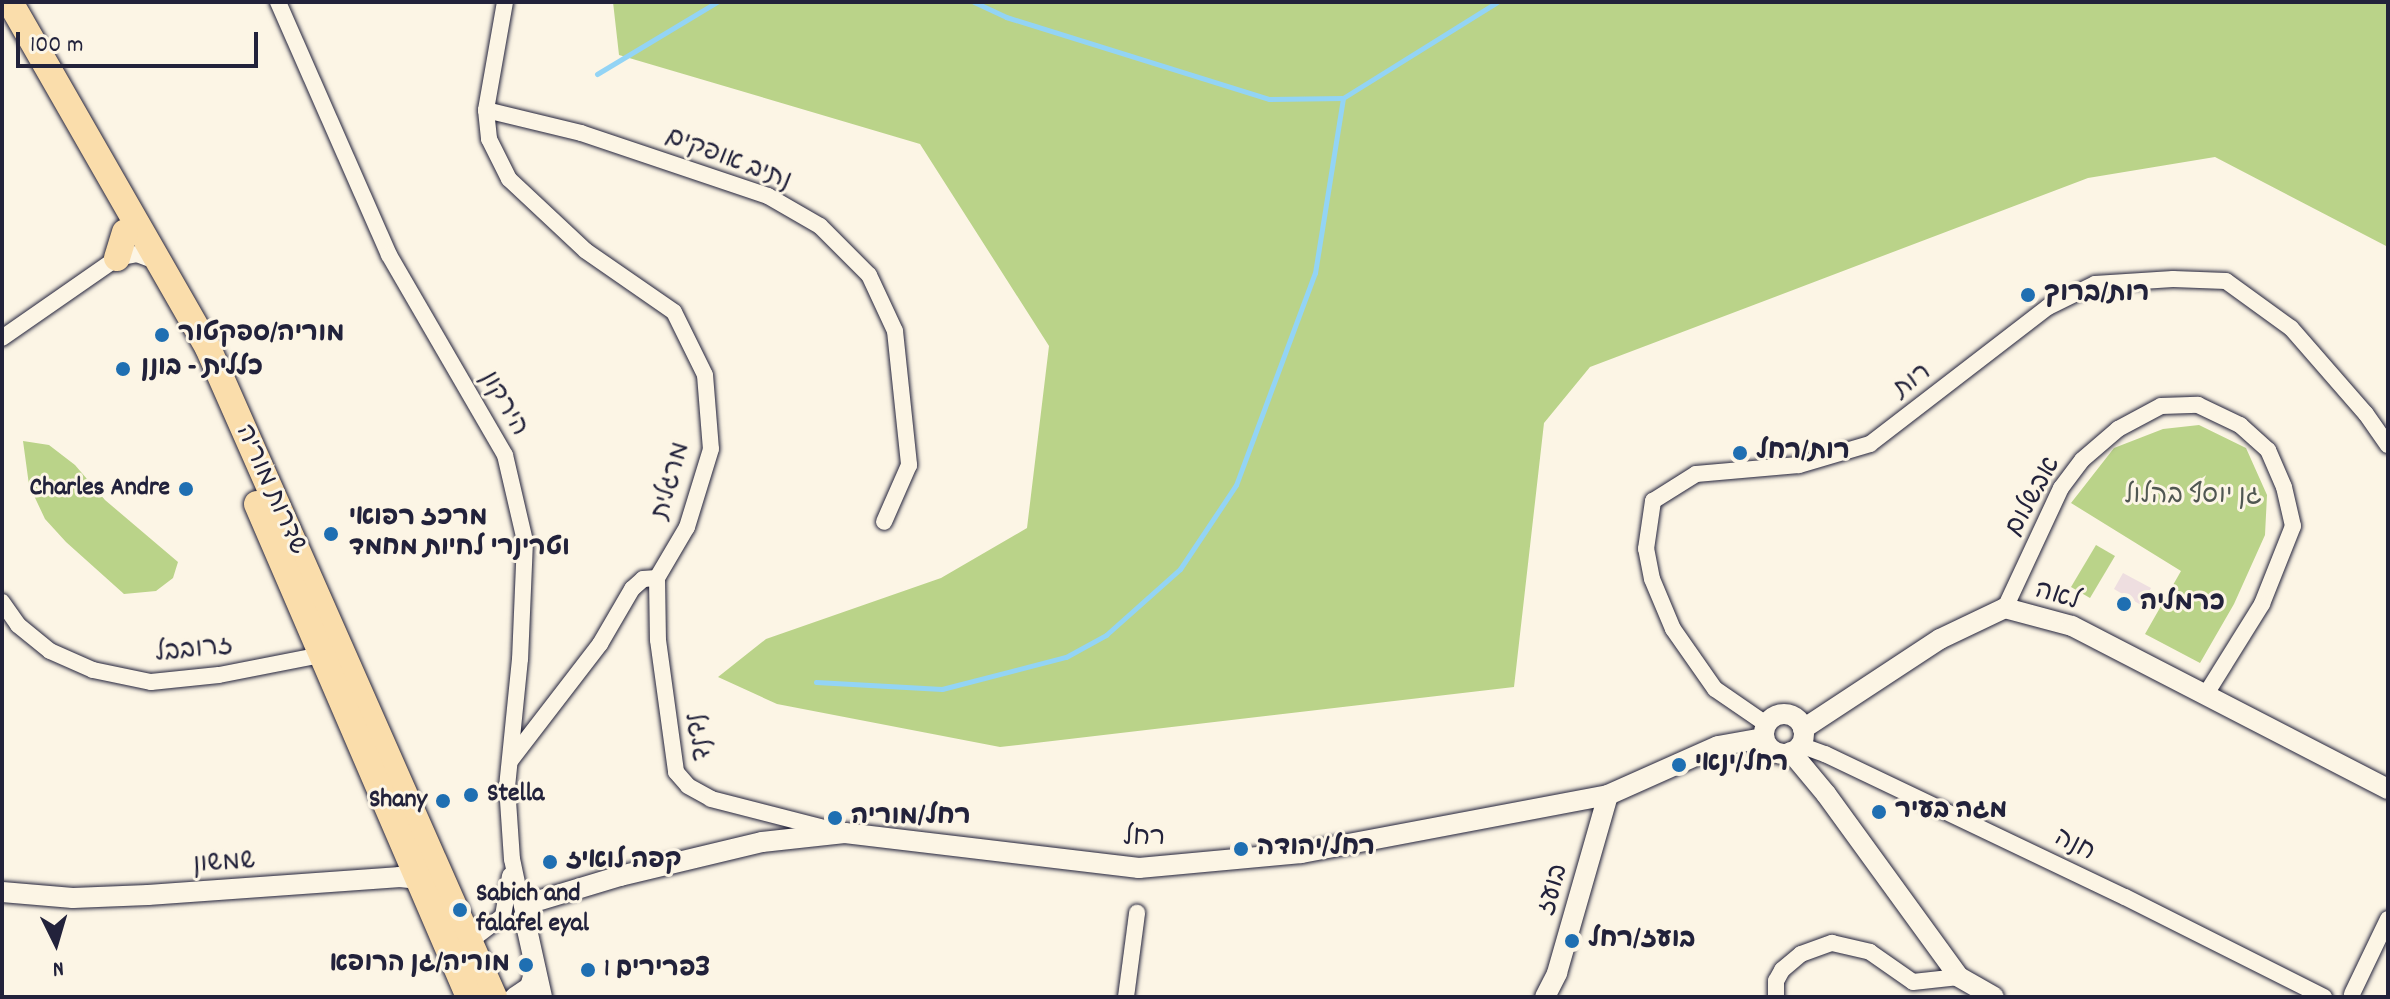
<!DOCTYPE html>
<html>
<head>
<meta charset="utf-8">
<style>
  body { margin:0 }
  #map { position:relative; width:2390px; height:999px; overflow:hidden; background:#fcf5e5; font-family:Dekko,"Playpen Sans Hebrew",sans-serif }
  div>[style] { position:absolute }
  .built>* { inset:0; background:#eedee0 }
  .green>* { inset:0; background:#bad389 }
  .stream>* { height:5px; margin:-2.5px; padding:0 2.5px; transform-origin:2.5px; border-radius:2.5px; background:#93d4f5 }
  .roads { filter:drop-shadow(0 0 2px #22223b) drop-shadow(0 0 2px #22223b) }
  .minor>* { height:16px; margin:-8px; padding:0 8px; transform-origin:8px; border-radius:8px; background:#fcf5e5 }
  .tertiary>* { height:20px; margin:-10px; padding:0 10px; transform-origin:10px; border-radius:10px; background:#fcf5e5 }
  .tertiary>.ring { margin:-10px; padding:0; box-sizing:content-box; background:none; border:20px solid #fcf5e5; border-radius:50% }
  .primary>* { height:26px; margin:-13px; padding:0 13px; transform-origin:13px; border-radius:13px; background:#faddab }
  .dots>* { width:22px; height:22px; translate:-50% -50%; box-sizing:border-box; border:4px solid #fcf5e5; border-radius:50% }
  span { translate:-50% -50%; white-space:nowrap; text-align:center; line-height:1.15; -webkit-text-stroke:6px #fcf5e5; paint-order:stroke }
  .street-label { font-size:26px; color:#22223b }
  .poi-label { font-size:26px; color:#22223b; font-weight:700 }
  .left { translate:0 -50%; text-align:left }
  .right { translate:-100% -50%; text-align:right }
  .park-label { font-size:26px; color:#505752 }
  .frame { position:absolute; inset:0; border:4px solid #22223b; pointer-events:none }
  .north { position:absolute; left:16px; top:903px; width:80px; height:80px; -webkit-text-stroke:6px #fcf5e5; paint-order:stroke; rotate:175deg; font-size:22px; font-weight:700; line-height:32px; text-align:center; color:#22223b }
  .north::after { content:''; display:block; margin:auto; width:28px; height:36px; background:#22223b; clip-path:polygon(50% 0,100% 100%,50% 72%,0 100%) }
  .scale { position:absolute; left:16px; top:32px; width:242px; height:36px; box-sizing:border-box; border:4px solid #22223b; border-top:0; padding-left:10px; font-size:24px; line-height:28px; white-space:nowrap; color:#22223b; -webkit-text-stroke:6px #fcf5e5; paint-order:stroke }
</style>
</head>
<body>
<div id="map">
  <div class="built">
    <div style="clip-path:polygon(2123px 573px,2151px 588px,2141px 605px,2114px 589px)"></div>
  </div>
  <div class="green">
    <div style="clip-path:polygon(613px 2px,2388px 2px,2388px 247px,2215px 157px,2088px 178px,1590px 367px,1544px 423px,1514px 687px,1000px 747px,777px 704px,718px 677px,766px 639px,941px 578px,1027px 528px,1049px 346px,920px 144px,619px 55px)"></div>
    <div style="clip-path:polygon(2199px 425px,2246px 448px,2267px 495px,2265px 535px,2234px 604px,2200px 663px,2145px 634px,2181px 571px,2071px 503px,2114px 448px,2163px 429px)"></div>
    <div style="clip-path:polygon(23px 441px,49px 445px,75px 465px,105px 500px,178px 562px,173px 578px,156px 591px,124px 594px,66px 542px,45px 519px,29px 485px)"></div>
    <div style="clip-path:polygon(2096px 545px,2115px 556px,2090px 598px,2071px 587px)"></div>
  </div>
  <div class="stream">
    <div style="left:974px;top:2px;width:35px;rotate:25deg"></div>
    <div style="left:1006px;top:17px;width:275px;rotate:17.3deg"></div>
    <div style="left:1269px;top:99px;width:74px;rotate:-0.8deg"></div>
    <div style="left:1343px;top:98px;width:181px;rotate:-31.9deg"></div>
    <div style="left:597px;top:74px;width:140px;rotate:-31deg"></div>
    <div style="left:816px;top:682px;width:126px;rotate:3.2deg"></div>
    <div style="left:942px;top:689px;width:128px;rotate:-14.5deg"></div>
    <div style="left:1066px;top:657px;width:46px;rotate:-28.8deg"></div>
    <div style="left:1106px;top:635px;width:99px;rotate:-41.7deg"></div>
    <div style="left:1180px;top:569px;width:101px;rotate:-56.3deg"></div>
    <div style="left:1236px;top:485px;width:226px;rotate:-69.6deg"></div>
    <div style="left:1315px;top:273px;width:177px;rotate:-80.9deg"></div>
  </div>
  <div class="roads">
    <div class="minor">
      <div style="left:278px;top:2px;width:276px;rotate:66.3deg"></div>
      <div style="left:389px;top:255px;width:231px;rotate:59.9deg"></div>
      <div style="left:505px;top:455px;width:88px;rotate:76.9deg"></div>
      <div style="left:525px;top:541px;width:118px;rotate:92.4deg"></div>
      <div style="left:520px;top:659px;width:128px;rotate:95.8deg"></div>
      <div style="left:507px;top:786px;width:73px;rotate:86.1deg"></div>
      <div style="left:512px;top:859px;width:58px;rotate:78.1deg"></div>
      <div style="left:505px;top:2px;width:110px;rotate:100deg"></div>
      <div style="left:486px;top:110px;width:29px;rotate:84deg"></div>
      <div style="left:489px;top:139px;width:45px;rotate:63.4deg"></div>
      <div style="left:509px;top:179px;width:105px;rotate:43.1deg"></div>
      <div style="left:586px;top:251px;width:107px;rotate:34.7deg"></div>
      <div style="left:674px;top:312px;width:70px;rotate:63.8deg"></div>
      <div style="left:705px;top:375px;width:74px;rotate:85.4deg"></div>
      <div style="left:711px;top:449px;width:82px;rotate:107.1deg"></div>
      <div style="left:687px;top:527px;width:59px;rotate:120.5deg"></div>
      <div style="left:486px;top:110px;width:98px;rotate:13.6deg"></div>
      <div style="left:581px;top:133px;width:197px;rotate:18.6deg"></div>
      <div style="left:768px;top:196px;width:60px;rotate:30deg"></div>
      <div style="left:820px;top:226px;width:69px;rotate:45deg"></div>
      <div style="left:869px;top:275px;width:62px;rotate:65.1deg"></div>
      <div style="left:895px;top:331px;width:135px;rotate:84deg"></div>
      <div style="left:909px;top:465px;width:62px;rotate:113.7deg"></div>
      <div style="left:2px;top:338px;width:140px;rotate:-34.8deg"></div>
      <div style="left:117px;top:258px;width:20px;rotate:-11deg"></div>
      <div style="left:137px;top:254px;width:22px;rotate:21deg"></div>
      <div style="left:657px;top:578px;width:62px;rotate:89.1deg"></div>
      <div style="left:658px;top:640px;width:133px;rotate:82.2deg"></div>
      <div style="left:676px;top:772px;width:18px;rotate:49deg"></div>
      <div style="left:688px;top:786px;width:26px;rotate:29deg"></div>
      <div style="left:711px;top:799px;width:129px;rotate:14.4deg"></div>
      <div style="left:2px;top:602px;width:28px;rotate:55deg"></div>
      <div style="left:18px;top:625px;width:41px;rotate:39.1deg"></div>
      <div style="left:50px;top:651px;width:47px;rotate:23.8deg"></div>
      <div style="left:93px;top:670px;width:59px;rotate:11.7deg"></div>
      <div style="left:151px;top:682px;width:68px;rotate:-5.9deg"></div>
      <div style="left:219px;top:675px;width:104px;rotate:-11.1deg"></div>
      <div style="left:2005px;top:608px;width:132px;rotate:-65deg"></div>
      <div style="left:2061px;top:488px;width:35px;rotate:-53deg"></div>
      <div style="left:2082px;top:460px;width:48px;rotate:-40.7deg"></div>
      <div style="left:2118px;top:429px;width:49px;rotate:-28.1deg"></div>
      <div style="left:2161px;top:406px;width:37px;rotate:-2deg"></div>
      <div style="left:2198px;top:405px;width:47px;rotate:25.5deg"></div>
      <div style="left:2240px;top:425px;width:38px;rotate:42deg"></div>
      <div style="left:2268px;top:450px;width:40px;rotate:66.6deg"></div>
      <div style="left:2284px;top:487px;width:40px;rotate:77deg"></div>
      <div style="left:2293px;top:526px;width:84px;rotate:111.7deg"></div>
      <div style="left:2262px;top:604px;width:106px;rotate:121.9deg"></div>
      <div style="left:1766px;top:724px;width:62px;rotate:-145.5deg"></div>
      <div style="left:1715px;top:689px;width:73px;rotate:-125deg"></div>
      <div style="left:1673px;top:629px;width:54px;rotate:-112.8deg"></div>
      <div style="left:1652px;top:579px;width:31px;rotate:-101deg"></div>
      <div style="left:1646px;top:549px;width:49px;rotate:-81.7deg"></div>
      <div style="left:1653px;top:501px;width:51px;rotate:-32.1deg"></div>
      <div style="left:1696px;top:474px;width:103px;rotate:-5deg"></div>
      <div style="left:1799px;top:465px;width:74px;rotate:-16.5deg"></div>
      <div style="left:1870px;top:444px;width:225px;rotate:-37.6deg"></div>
      <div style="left:2048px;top:307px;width:52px;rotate:-26.1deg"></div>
      <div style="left:2095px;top:284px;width:78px;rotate:-3.7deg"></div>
      <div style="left:2173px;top:279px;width:53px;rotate:2.2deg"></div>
      <div style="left:2226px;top:281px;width:80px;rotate:35.9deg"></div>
      <div style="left:2291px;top:328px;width:114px;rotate:48.9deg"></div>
      <div style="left:2366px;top:414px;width:38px;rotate:55deg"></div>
      <div style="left:1800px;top:745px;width:27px;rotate:20deg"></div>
      <div style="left:1825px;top:754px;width:332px;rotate:25.5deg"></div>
      <div style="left:2125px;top:897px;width:223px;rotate:26.7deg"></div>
      <div style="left:510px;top:761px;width:148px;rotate:-52.4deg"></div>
      <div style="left:600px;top:644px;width:64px;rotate:-59.8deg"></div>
      <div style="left:632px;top:589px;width:15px;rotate:-42deg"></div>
      <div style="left:643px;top:579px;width:14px;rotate:-4deg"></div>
      <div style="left:469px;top:942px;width:43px;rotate:-37.4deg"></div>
      <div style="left:503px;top:916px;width:41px;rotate:-80.1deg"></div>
      <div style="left:2352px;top:994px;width:83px;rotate:-64.4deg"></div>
      <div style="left:1126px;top:997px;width:85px;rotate:-82.5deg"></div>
      <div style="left:1776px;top:997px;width:16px;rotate:-90deg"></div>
      <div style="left:1776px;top:981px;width:13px;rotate:-61deg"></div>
      <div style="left:1782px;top:970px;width:25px;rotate:-40deg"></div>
      <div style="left:1801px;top:954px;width:33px;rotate:-20deg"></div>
      <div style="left:1832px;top:943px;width:39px;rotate:13deg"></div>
      <div style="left:1870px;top:952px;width:52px;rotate:34.9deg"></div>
      <div style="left:1913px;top:982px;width:46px;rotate:-6.2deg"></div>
    </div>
    <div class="tertiary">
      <div class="ring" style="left:1764px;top:714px;width:20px;height:20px"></div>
      <div style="left:1803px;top:729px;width:164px;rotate:-33.3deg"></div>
      <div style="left:1940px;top:639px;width:72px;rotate:-25.5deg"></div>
      <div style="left:2005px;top:608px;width:69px;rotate:15deg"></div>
      <div style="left:2072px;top:626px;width:356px;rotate:27.3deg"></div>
      <div style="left:1791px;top:752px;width:55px;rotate:50.2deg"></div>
      <div style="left:1826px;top:794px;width:226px;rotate:54deg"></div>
      <div style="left:1959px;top:977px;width:40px;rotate:29.7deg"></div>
      <div style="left:2px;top:892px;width:71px;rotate:4.8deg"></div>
      <div style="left:73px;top:898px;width:75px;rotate:-2.3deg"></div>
      <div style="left:148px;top:895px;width:253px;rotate:-4.1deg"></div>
      <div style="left:400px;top:877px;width:29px;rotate:6deg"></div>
      <div style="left:515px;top:997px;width:18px;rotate:-34deg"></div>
      <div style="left:530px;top:987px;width:19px;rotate:-74deg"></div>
      <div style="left:542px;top:997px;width:83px;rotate:-102.5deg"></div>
      <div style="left:524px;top:916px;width:17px;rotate:-54deg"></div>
      <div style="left:534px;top:902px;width:90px;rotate:-16.8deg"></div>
      <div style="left:620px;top:876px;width:146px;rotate:-13.5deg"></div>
      <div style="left:762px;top:842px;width:83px;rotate:-6.2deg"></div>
      <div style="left:845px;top:833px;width:296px;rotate:6.8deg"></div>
      <div style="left:1139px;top:868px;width:163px;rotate:-5.3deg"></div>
      <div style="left:1301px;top:853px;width:312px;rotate:-10.7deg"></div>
      <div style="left:1608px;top:795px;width:120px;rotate:-24deg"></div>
      <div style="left:1718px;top:746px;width:47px;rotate:-9.9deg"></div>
      <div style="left:1545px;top:997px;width:27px;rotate:-63deg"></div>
      <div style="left:1557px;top:973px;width:185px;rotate:-74deg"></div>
    </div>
    <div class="primary">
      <div style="left:10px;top:2px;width:399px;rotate:60.2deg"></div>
      <div style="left:208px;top:348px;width:709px;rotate:66.22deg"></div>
      <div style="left:117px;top:258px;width:27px;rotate:-73deg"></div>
      <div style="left:257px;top:504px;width:537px;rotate:66.73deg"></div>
    </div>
  </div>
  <div class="dots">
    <div style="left:2028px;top:295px;background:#1f6fb2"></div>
    <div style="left:162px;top:335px;background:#1f6fb2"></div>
    <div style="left:123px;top:369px;background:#1f6fb2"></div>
    <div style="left:1740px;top:453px;background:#1f6fb2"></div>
    <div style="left:186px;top:489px;background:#1f6fb2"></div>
    <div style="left:331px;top:534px;background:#1f6fb2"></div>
    <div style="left:2124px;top:604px;background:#1f6fb2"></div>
    <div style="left:1679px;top:765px;background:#1f6fb2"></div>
    <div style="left:471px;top:795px;background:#1f6fb2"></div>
    <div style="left:443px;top:801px;background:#1f6fb2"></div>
    <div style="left:1879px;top:812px;background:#1f6fb2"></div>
    <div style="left:835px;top:818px;background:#1f6fb2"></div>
    <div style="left:1241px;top:849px;background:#1f6fb2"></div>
    <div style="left:550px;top:862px;background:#1f6fb2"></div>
    <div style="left:460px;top:910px;background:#1f6fb2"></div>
    <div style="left:1572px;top:941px;background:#1f6fb2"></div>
    <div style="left:526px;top:965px;background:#1f6fb2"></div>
    <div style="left:588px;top:970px;background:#1f6fb2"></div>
  </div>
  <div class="street-label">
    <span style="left:728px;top:160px;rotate:21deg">נתיב אופקים</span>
    <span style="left:1913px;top:382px;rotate:-37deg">רות</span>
    <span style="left:503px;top:404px;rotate:60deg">הירקון</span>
    <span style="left:672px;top:481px;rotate:-74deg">מרגלית</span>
    <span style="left:270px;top:490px;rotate:66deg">שדרות מוריה</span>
    <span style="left:2034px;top:497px;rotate:-61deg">אבשלום</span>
    <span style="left:2057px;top:597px;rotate:17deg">לאה</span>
    <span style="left:194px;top:651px;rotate:-6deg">זרובבל</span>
    <span style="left:696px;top:737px;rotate:79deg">גלגל</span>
    <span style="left:1144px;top:839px">רחל</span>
    <span style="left:2074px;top:846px;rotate:26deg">חנה</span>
    <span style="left:224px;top:864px;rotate:-4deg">שמשון</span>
    <span style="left:1554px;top:890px;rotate:-74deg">בועז</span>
  </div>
  <div class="poi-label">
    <span class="left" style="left:2044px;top:295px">רות/ברוך</span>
    <span class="left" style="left:178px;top:335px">מוריה/ספקטור</span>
    <span class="left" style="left:141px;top:369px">כללית - בונן</span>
    <span class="left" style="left:1756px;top:453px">רות/רחל</span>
    <span class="right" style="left:170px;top:489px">Charles Andre</span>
    <span class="left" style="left:349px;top:534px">מרכז רפואי<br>וטרינרי לחיות מחמד</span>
    <span class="left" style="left:2140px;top:604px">כרמליה</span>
    <span class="left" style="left:1695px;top:765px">רחל/ינאי</span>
    <span class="left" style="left:487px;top:795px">Stella</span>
    <span class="right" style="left:427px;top:801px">Shany</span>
    <span class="left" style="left:1895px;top:812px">מגה בעיר</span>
    <span class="left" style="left:851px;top:818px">רחל/מוריה</span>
    <span class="left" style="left:1257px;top:849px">רחל/יהודה</span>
    <span class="left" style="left:566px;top:862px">קפה לואיז</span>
    <span class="left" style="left:476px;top:910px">Sabich and<br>falafel eyal</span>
    <span class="left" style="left:1588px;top:941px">בועז/רחל</span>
    <span class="right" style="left:510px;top:965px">מוריה/גן הרופא</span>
    <span class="left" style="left:604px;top:970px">צפרירים 1</span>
  </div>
  <div class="park-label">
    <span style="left:2193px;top:497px">גן יוסף בהלול</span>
  </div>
  <div class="frame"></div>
  <div class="north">N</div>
  <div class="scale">100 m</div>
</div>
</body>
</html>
